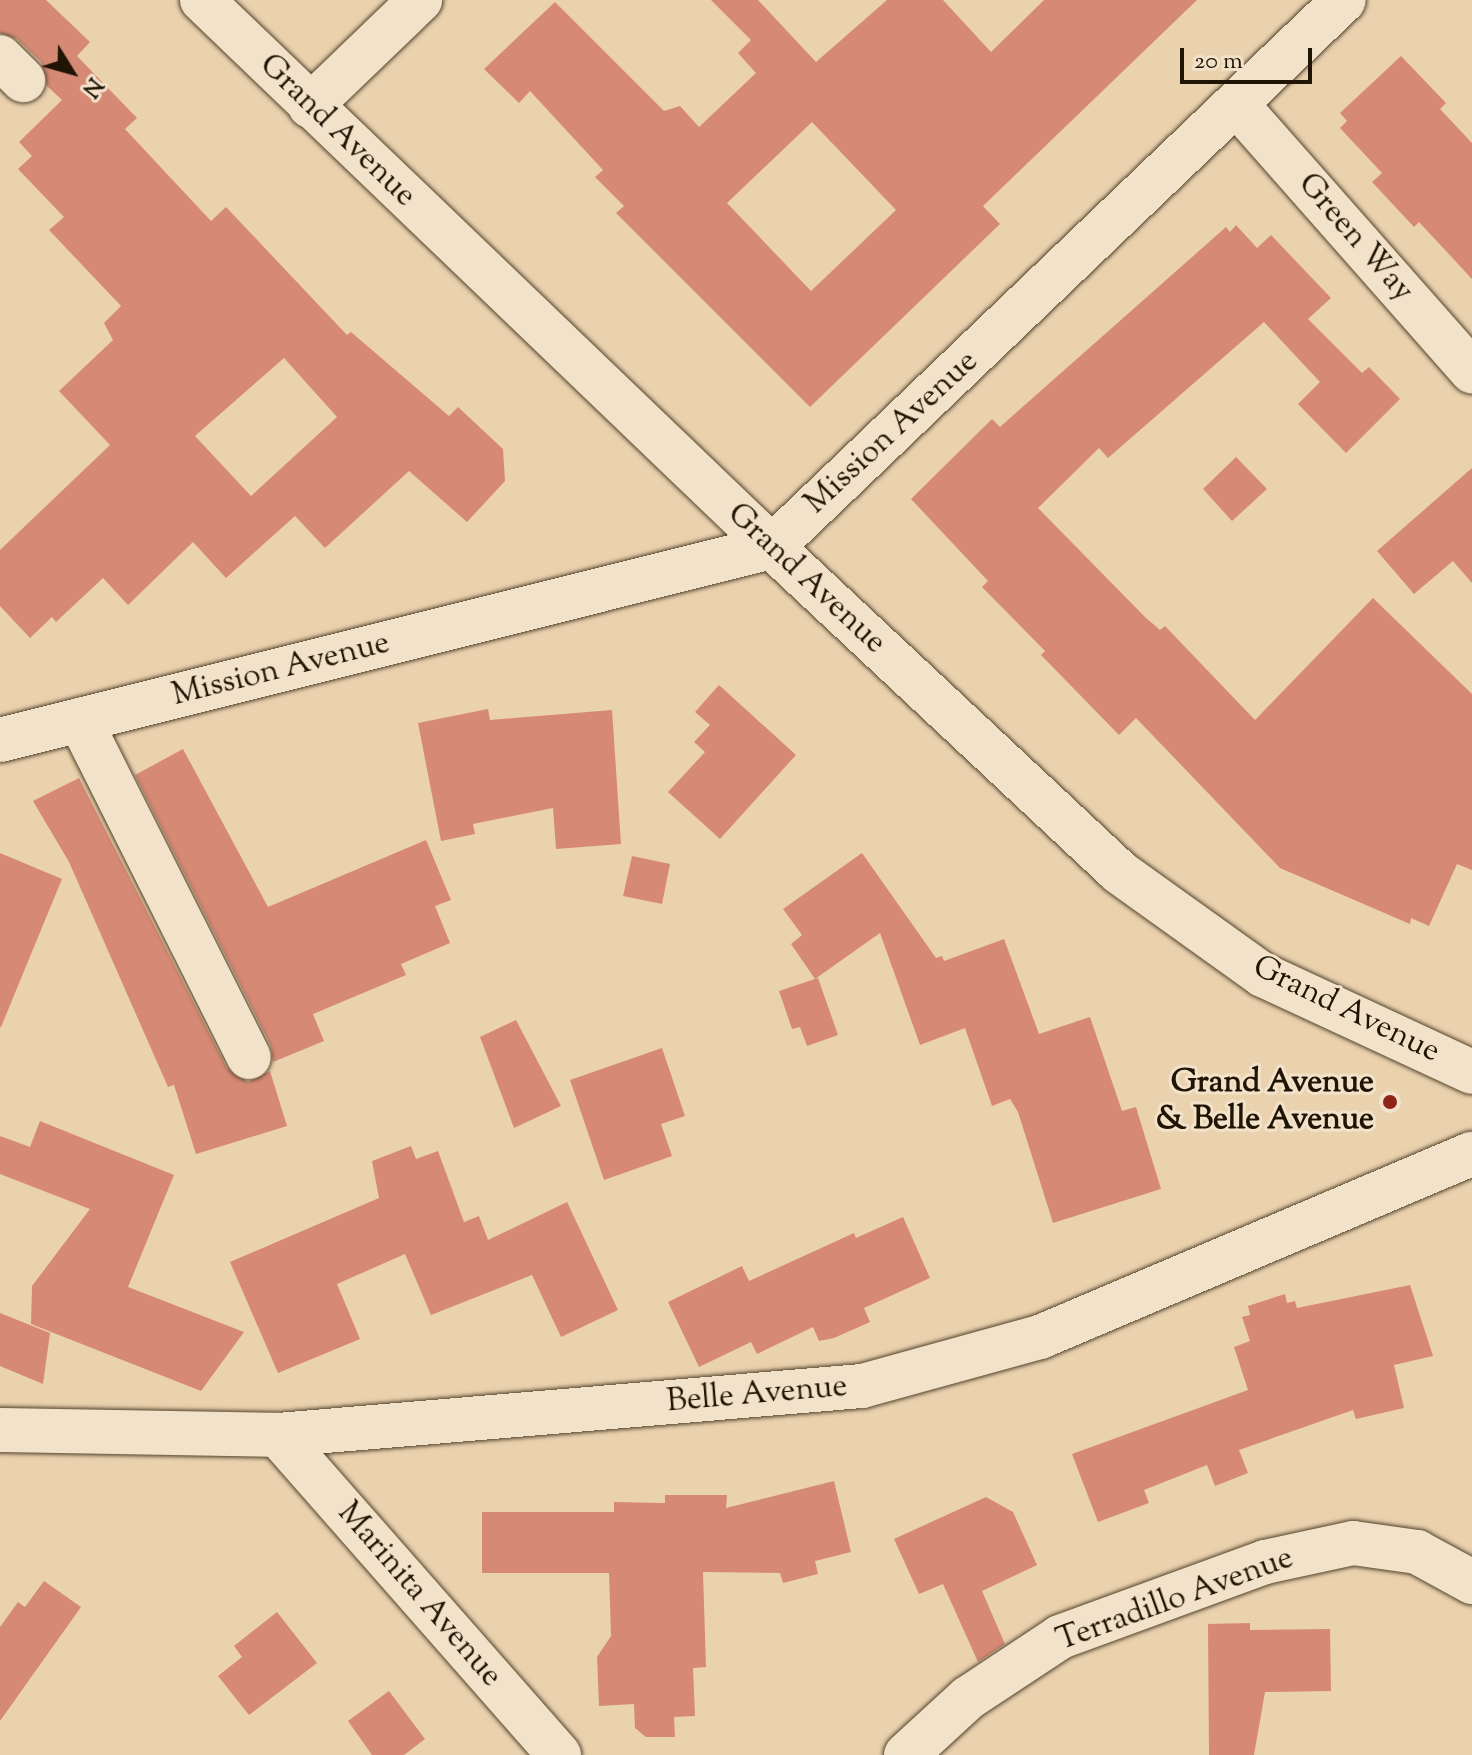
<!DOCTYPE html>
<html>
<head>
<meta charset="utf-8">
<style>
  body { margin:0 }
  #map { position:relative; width:1472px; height:1755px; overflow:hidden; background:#ebd2ae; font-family:"Sorts Mill Goudy",serif }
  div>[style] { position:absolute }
  .building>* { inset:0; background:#d68a75 }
  .roads { filter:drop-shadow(0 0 2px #53442e) drop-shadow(0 0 2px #53442e) }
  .minor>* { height:44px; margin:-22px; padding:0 22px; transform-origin:22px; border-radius:22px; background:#f2e2ca }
  .dots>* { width:22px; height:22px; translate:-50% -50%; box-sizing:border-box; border:4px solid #f2e2ca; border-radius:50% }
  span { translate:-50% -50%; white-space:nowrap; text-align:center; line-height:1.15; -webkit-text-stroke:6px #f2e2ca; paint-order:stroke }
  .street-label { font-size:32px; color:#201404 }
  .poi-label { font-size:32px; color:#201404; font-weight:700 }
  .right { translate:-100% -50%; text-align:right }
  .north { position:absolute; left:32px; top:32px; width:80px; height:80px; -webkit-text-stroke:6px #f2e2ca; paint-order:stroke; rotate:127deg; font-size:22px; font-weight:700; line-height:32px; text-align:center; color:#201404 }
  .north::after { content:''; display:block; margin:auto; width:28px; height:36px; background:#201404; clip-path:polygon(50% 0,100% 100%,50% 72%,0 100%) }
  .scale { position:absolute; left:1180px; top:48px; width:132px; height:36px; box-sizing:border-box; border:4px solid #201404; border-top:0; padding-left:10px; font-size:24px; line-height:28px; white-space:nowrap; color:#201404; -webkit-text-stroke:6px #f2e2ca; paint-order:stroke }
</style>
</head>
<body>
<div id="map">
  <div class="building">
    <div style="clip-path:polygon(evenodd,0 0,46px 0,90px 42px,77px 56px,137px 118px,125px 129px,211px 221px,226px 207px,347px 335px,351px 332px,449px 416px,458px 407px,503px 449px,505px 481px,467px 522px,409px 471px,325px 548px,295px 516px,226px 578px,193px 542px,128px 605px,103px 578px,56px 622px,52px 617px,30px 638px,0 606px,0 550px,110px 445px,59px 391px,113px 340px,104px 323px,121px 306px,49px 230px,64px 217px,18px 169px,32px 156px,19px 142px,62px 100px,47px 86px,41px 62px,17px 39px,0 33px,0 0,284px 358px,337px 417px,251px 496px,195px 436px,284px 358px)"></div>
    <div style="clip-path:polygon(evenodd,711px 0,758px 0,816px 62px,887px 0,943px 0,991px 52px,1044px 0,1197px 0,983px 206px,1000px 224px,810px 407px,616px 213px,624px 206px,595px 177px,603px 170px,530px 91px,519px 103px,484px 69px,555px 2px,664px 111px,680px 106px,699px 127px,756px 73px,738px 53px,751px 40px,711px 0,812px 122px,896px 210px,811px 291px,727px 203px,812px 122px)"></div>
    <div style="clip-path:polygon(1401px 56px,1446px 103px,1440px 109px,1472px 143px,1472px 279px,1419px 222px,1414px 227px,1372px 182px,1382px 173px,1340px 128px,1347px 121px,1340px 113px)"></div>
    <div style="clip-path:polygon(1236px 225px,1257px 248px,1271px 235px,1331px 298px,1308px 319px,1362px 373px,1369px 367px,1400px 399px,1346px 453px,1298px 404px,1320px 382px,1264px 322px,1108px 458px,1099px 448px,1038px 508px,1145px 617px,1160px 630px,1165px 626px,1255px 720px,1373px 598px,1472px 694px,1472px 870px,1457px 864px,1429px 926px,1411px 918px,1410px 924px,1280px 868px,1136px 718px,1119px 735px,1041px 655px,1045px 651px,982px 587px,988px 581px,911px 499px,992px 419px,1000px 427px,1226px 227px,1230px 232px)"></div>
    <div style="clip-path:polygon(1236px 457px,1267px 489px,1232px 521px,1203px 489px)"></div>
    <div style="clip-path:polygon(1472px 468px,1472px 583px,1453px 561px,1414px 594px,1377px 551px)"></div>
    <div style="clip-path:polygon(719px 685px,796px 755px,720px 839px,668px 792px,705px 752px,694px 742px,710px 725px,695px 712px)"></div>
    <div style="clip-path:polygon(488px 709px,490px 720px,612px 710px,621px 844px,556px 849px,553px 808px,473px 824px,475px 834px,441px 841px,418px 723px)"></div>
    <div style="clip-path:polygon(183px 749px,268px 907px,426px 840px,451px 900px,435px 906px,450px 943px,401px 964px,406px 975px,313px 1014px,324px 1041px,273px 1062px,271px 1046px,135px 775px)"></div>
    <div style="clip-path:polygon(79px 778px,227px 1068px,248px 1082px,270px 1071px,287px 1126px,196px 1154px,174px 1085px,168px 1087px,69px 862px,33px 801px)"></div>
    <div style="clip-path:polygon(0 853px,62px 879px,1px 1027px,0 1027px)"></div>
    <div style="clip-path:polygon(862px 853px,936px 958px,942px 956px,944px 961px,1004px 939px,1039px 1034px,1090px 1017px,1122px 1111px,1136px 1107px,1161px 1189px,1053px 1223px,1018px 1112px,1010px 1099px,992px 1106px,965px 1028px,920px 1045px,880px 933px,815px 979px,791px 944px,802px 935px,783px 909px)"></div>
    <div style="clip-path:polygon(632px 856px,670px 864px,662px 904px,623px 896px)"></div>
    <div style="clip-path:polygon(818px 978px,838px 1035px,807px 1046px,800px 1027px,792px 1029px,779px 991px)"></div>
    <div style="clip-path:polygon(516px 1020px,561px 1106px,514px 1128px,480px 1037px)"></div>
    <div style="clip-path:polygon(662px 1048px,685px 1116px,661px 1124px,672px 1156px,604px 1180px,570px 1080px)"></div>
    <div style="clip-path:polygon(40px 1121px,174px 1175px,128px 1287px,244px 1332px,201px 1391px,31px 1324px,32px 1286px,90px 1209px,0 1174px,0 1136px,30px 1147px)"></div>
    <div style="clip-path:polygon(411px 1146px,416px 1159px,438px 1151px,464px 1222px,479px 1216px,488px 1240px,567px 1202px,618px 1310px,561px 1337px,532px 1275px,431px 1315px,405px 1254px,337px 1284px,360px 1339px,278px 1373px,230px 1262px,379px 1198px,372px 1161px)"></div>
    <div style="clip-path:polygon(903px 1217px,930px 1278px,864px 1308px,870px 1322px,834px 1338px,819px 1341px,813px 1327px,757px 1354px,751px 1342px,699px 1367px,668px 1302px,742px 1266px,749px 1281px,854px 1233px,856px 1238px)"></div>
    <div style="clip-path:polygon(1410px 1285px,1433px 1356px,1394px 1365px,1404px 1408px,1356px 1419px,1353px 1410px,1239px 1450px,1248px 1473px,1215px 1486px,1207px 1465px,1144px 1490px,1149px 1503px,1098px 1522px,1072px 1454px,1248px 1390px,1234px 1347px,1250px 1341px,1242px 1317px,1250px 1315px,1248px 1306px,1285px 1294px,1287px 1303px,1295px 1301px,1297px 1308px)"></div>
    <div style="clip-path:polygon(0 1313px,50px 1333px,43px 1384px,0 1366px)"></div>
    <div style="clip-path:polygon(834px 1481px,851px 1552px,815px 1561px,818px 1574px,783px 1583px,780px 1573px,703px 1572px,706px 1667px,693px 1668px,695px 1716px,674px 1717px,675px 1737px,646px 1737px,635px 1728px,634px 1704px,599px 1706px,597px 1657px,611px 1636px,609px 1573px,482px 1573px,482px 1512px,614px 1512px,614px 1502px,665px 1503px,665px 1495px,727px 1495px,726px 1508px)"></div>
    <div style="clip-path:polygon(986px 1497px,1013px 1512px,1037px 1565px,982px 1591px,1005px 1644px,978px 1662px,943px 1584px,919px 1594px,894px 1539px)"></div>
    <div style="clip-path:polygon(44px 1581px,81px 1607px,0 1721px,0 1627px,18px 1602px,25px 1607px)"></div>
    <div style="clip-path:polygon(277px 1612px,317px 1663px,249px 1715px,218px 1676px,242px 1657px,234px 1646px)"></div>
    <div style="clip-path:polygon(1250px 1623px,1250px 1630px,1330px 1629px,1331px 1691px,1265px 1692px,1254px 1755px,1209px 1755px,1208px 1624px)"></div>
    <div style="clip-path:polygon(389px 1691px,425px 1739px,404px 1755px,372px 1755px,348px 1721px)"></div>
  </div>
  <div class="roads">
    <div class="minor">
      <div style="left:202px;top:0;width:790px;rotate:43.82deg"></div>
      <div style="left:772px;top:547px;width:475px;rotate:43.1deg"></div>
      <div style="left:1119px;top:872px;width:177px;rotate:35.6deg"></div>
      <div style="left:1263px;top:975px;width:230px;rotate:24.9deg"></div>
      <div style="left:0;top:57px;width:33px;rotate:45deg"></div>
      <div style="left:310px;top:106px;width:153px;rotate:-43.9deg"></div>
      <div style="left:1238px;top:106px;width:354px;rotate:48.6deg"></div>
      <div style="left:80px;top:720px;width:377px;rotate:63.4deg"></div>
      <div style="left:0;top:740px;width:796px;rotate:-14.04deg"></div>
      <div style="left:772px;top:547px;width:791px;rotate:-43.72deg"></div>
      <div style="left:0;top:1430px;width:278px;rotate:1deg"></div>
      <div style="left:278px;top:1435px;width:586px;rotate:-4.8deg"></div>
      <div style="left:862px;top:1386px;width:185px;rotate:-15.4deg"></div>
      <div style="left:1040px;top:1337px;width:469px;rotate:-23deg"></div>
      <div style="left:278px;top:1435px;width:426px;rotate:48.7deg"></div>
      <div style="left:906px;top:1755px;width:84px;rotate:-42.6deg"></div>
      <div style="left:968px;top:1698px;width:110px;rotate:-33.5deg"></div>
      <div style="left:1060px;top:1637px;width:218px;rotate:-20.1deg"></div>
      <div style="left:1265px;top:1562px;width:90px;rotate:-12.2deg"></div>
      <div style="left:1353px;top:1543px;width:65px;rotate:8deg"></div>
      <div style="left:1417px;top:1552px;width:63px;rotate:28.6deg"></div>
    </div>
  </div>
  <div class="dots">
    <div style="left:1390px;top:1102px;background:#8f2418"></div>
  </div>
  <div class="street-label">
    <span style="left:337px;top:131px;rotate:44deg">Grand Avenue</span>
    <span style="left:1355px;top:238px;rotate:49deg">Green Way</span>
    <span style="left:892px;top:433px;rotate:-43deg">Mission Avenue</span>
    <span style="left:806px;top:579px;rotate:43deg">Grand Avenue</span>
    <span style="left:281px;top:670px;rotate:-14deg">Mission Avenue</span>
    <span style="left:1346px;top:1010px;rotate:26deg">Grand Avenue</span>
    <span style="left:757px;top:1395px;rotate:-5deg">Belle Avenue</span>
    <span style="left:419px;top:1595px;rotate:49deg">Marinita Avenue</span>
    <span style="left:1175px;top:1600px;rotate:-20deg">Terradillo Avenue</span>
  </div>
  <div class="poi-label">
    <span class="right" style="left:1374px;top:1102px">Grand Avenue<br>&amp; Belle Avenue</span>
  </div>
  <div class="north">N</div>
  <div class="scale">20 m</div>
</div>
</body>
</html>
